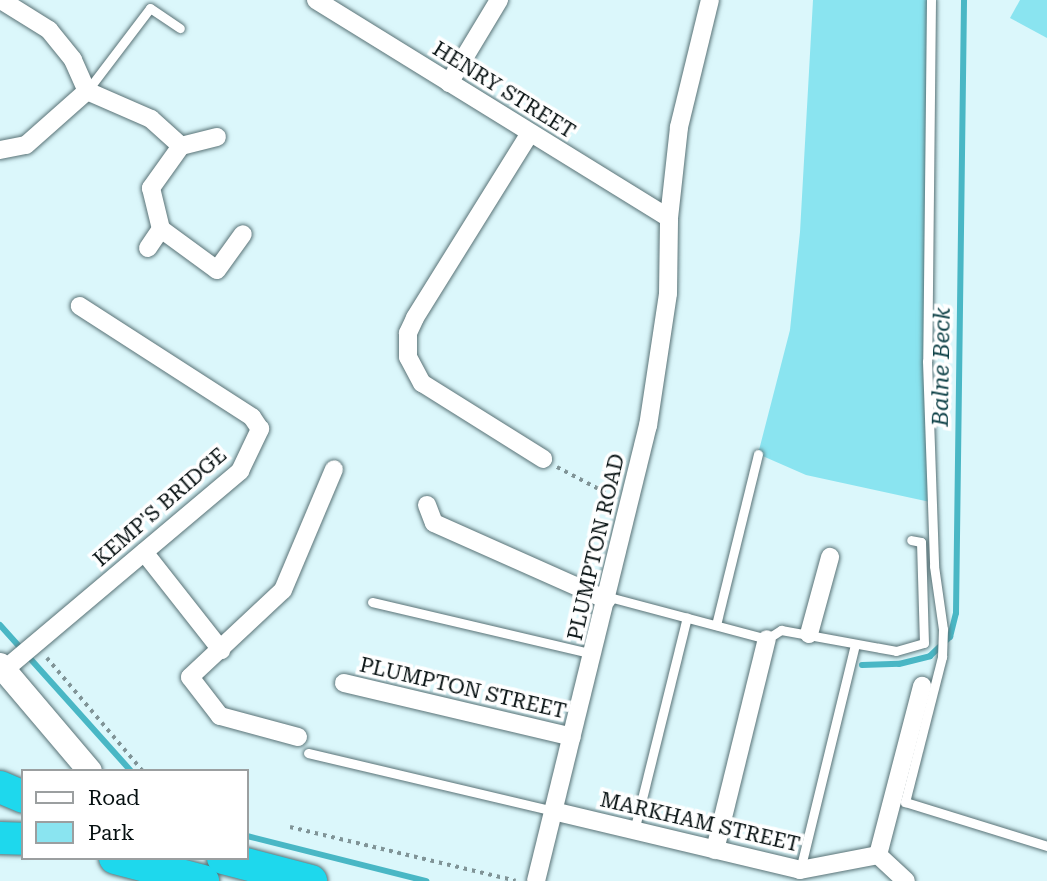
<!DOCTYPE html>
<html>
<head>
<meta charset="utf-8">
<style>
  body { margin:0 }
  #map { position:relative; width:1047px; height:881px; overflow:hidden; background:#dbf7fb; font-family:"Roboto Serif",serif }
  div>[style] { position:absolute }
  .green>* { inset:0; background:#8ae4f0 }
  .stream>* { height:6px; margin:-3px; padding:0 3px; transform-origin:3px; border-radius:3px; background:#49b7c5 }
  .path>* { height:3.5px; margin-top:-1.75px; transform-origin:0; background:repeating-linear-gradient(90deg,#809497 0 3.5px,transparent 0 8.5px) }
  .roads { filter:drop-shadow(0 0 2px #597276) drop-shadow(0 0 2px #597276) }
  .lane>* { height:9px; margin:-4.5px; padding:0 4.5px; transform-origin:4.5px; border-radius:4.5px; background:#fff }
  .street>* { height:18px; margin:-9px; padding:0 9px; transform-origin:9px; border-radius:9px; background:#fff }
  .secondary>* { height:24px; margin:-12px; padding:0 12px; transform-origin:12px; border-radius:12px; background:#fff }
  .highway>* { height:32px; margin:-16px; padding:0 16px; transform-origin:16px; border-radius:16px; background:#1ed8ed }
  span { translate:-50% -50%; white-space:nowrap; text-align:center; line-height:1.15; -webkit-text-stroke:7px #fff; paint-order:stroke }
  .street-label { font-size:21px; color:#061011 }
  .water-label { font-size:23px; color:#0c3f45; font-style:italic }
  .legend { position:absolute; left:21px; top:769px; width:228px; height:91px; box-sizing:border-box; background:#fff; border:2px solid #9b9fa0; margin:0; padding:9px 12px; list-style:none; font-size:21px; color:#061011 }
  .legend li { display:flex; align-items:center; gap:14px; height:35px }
  .legend b { width:35px; border:2px solid #9b9fa0 }
</style>
</head>
<body>
<div id="map">
  <div class="green">
    <div style="clip-path:polygon(813px 0,931px 0,930px 502px,806px 475px,758px 454px,790px 330px,800px 232px)"></div>
    <div style="clip-path:polygon(1020px 0,1047px 0,1047px 38px,1010px 18px)"></div>
  </div>
  <div class="stream">
    <div style="left:0;top:625px;width:196px;rotate:48.1deg"></div>
    <div style="left:862px;top:665px;width:37px;rotate:-2deg"></div>
    <div style="left:899px;top:664px;width:32px;rotate:-14deg"></div>
    <div style="left:930px;top:656px;width:28px;rotate:-44deg"></div>
    <div style="left:950px;top:637px;width:25px;rotate:-76deg"></div>
    <div style="left:956px;top:613px;width:613px;rotate:-89.25deg"></div>
    <div style="left:247px;top:836px;width:185px;rotate:14.1deg"></div>
  </div>
  <div class="path">
    <div style="left:557px;top:467px;width:62px;rotate:27.8deg"></div>
    <div style="left:47px;top:658px;width:148px;rotate:49.7deg"></div>
    <div style="left:290px;top:827px;width:232px;rotate:13.4deg"></div>
  </div>
  <div class="roads">
    <div class="lane">
      <div style="left:931px;top:0;width:361px;rotate:90.6deg"></div>
      <div style="left:927px;top:361px;width:205px;rotate:88deg"></div>
      <div style="left:934px;top:566px;width:64px;rotate:81.9deg"></div>
      <div style="left:943px;top:629px;width:28px;rotate:92deg"></div>
      <div style="left:942px;top:657px;width:150px;rotate:104.3deg"></div>
      <div style="left:905px;top:802px;width:149px;rotate:17.2deg"></div>
      <div style="left:87px;top:91px;width:104px;rotate:-52.8deg"></div>
      <div style="left:150px;top:8px;width:36px;rotate:34deg"></div>
      <div style="left:609px;top:597px;width:163px;rotate:14.9deg"></div>
      <div style="left:767px;top:639px;width:17px;rotate:-33deg"></div>
      <div style="left:781px;top:630px;width:117px;rotate:10.3deg"></div>
      <div style="left:896px;top:651px;width:29px;rotate:-16deg"></div>
      <div style="left:924px;top:643px;width:101px;rotate:-91.7deg"></div>
      <div style="left:921px;top:542px;width:10px;rotate:-169deg"></div>
      <div style="left:372px;top:602px;width:227px;rotate:13.2deg"></div>
      <div style="left:716px;top:625px;width:176px;rotate:-76.2deg"></div>
      <div style="left:308px;top:753px;width:252px;rotate:13.3deg"></div>
      <div style="left:634px;top:831px;width:220px;rotate:-76.1deg"></div>
      <div style="left:800px;top:870px;width:232px;rotate:-76.3deg"></div>
    </div>
    <div class="street">
      <div style="left:1px;top:0;width:57px;rotate:32deg"></div>
      <div style="left:49px;top:30px;width:38px;rotate:51deg"></div>
      <div style="left:73px;top:60px;width:34px;rotate:66deg"></div>
      <div style="left:87px;top:91px;width:70px;rotate:23.6deg"></div>
      <div style="left:151px;top:119px;width:40px;rotate:42deg"></div>
      <div style="left:181px;top:146px;width:52px;rotate:125.5deg"></div>
      <div style="left:151px;top:188px;width:42px;rotate:76.3deg"></div>
      <div style="left:161px;top:229px;width:69px;rotate:36.2deg"></div>
      <div style="left:217px;top:270px;width:44px;rotate:-54.2deg"></div>
      <div style="left:316px;top:0;width:415px;rotate:31.7deg"></div>
      <div style="left:449px;top:83px;width:97px;rotate:-58.9deg"></div>
      <div style="left:530px;top:133px;width:218px;rotate:121.9deg"></div>
      <div style="left:415px;top:318px;width:17px;rotate:115deg"></div>
      <div style="left:408px;top:333px;width:24px;rotate:90deg"></div>
      <div style="left:408px;top:357px;width:30px;rotate:62deg"></div>
      <div style="left:422px;top:383px;width:143px;rotate:32.1deg"></div>
      <div style="left:181px;top:146px;width:37px;rotate:-14deg"></div>
      <div style="left:0;top:150px;width:26px;rotate:-11deg"></div>
      <div style="left:26px;top:145px;width:81px;rotate:-41.5deg"></div>
      <div style="left:148px;top:248px;width:23px;rotate:-56deg"></div>
      <div style="left:427px;top:505px;width:19px;rotate:69deg"></div>
      <div style="left:434px;top:523px;width:189px;rotate:24deg"></div>
      <div style="left:144px;top:552px;width:125px;rotate:51.8deg"></div>
      <div style="left:809px;top:634px;width:80px;rotate:-74.7deg"></div>
      <div style="left:4px;top:670px;width:309px;rotate:-40.1deg"></div>
      <div style="left:240px;top:471px;width:47px;rotate:-64.5deg"></div>
      <div style="left:260px;top:429px;width:14px;rotate:-124deg"></div>
      <div style="left:252px;top:417px;width:205px;rotate:-147.2deg"></div>
      <div style="left:344px;top:683px;width:234px;rotate:13.3deg"></div>
      <div style="left:298px;top:737px;width:81px;rotate:-164.9deg"></div>
      <div style="left:220px;top:716px;width:49px;rotate:-127.6deg"></div>
      <div style="left:190px;top:677px;width:127px;rotate:-43.1deg"></div>
      <div style="left:283px;top:590px;width:131px;rotate:-67.1deg"></div>
      <div style="left:553px;top:811px;width:254px;rotate:13.4deg"></div>
      <div style="left:800px;top:870px;width:79px;rotate:-10.9deg"></div>
      <div style="left:715px;top:850px;width:217px;rotate:-76.2deg"></div>
      <div style="left:878px;top:855px;width:175px;rotate:-75.4deg"></div>
      <div style="left:878px;top:855px;width:38px;rotate:43deg"></div>
      <div style="left:536px;top:881px;width:469px;rotate:-76.2deg"></div>
      <div style="left:648px;top:426px;width:134px;rotate:-81.4deg"></div>
      <div style="left:668px;top:293px;width:75px;rotate:-89.2deg"></div>
      <div style="left:669px;top:218px;width:92px;rotate:-83.7deg"></div>
      <div style="left:679px;top:127px;width:131px;rotate:-76.3deg"></div>
    </div>
    <div class="secondary">
      <div style="left:0;top:665px;width:139px;rotate:49.7deg"></div>
    </div>
    <div class="highway">
      <div style="left:0;top:787px;width:25px;rotate:23deg"></div>
      <div style="left:0;top:838px;width:23px;rotate:2deg"></div>
      <div style="left:115px;top:858px;width:91px;rotate:14.6deg"></div>
      <div style="left:223px;top:858px;width:91px;rotate:14.6deg"></div>
    </div>
  </div>
  <div class="street-label">
    <span style="left:504px;top:90px;rotate:32deg">HENRY STREET</span>
    <span style="left:160px;top:507px;rotate:-41deg">KEMP'S BRIDGE</span>
    <span style="left:596px;top:547px;rotate:-77deg">PLUMPTON ROAD</span>
    <span style="left:463px;top:688px;rotate:13deg">PLUMPTON STREET</span>
    <span style="left:700px;top:822px;rotate:13deg">MARKHAM STREET</span>
  </div>
  <div class="water-label">
    <span style="left:942px;top:367px;rotate:-89deg">Balne Beck</span>
  </div>
  <ul class="legend">
  <li><b style="height:9px;background:#fff"></b>Road</li>
  <li><b style="height:19px;background:#8ae4f0"></b>Park</li>
  </ul>
</div>
</body>
</html>
